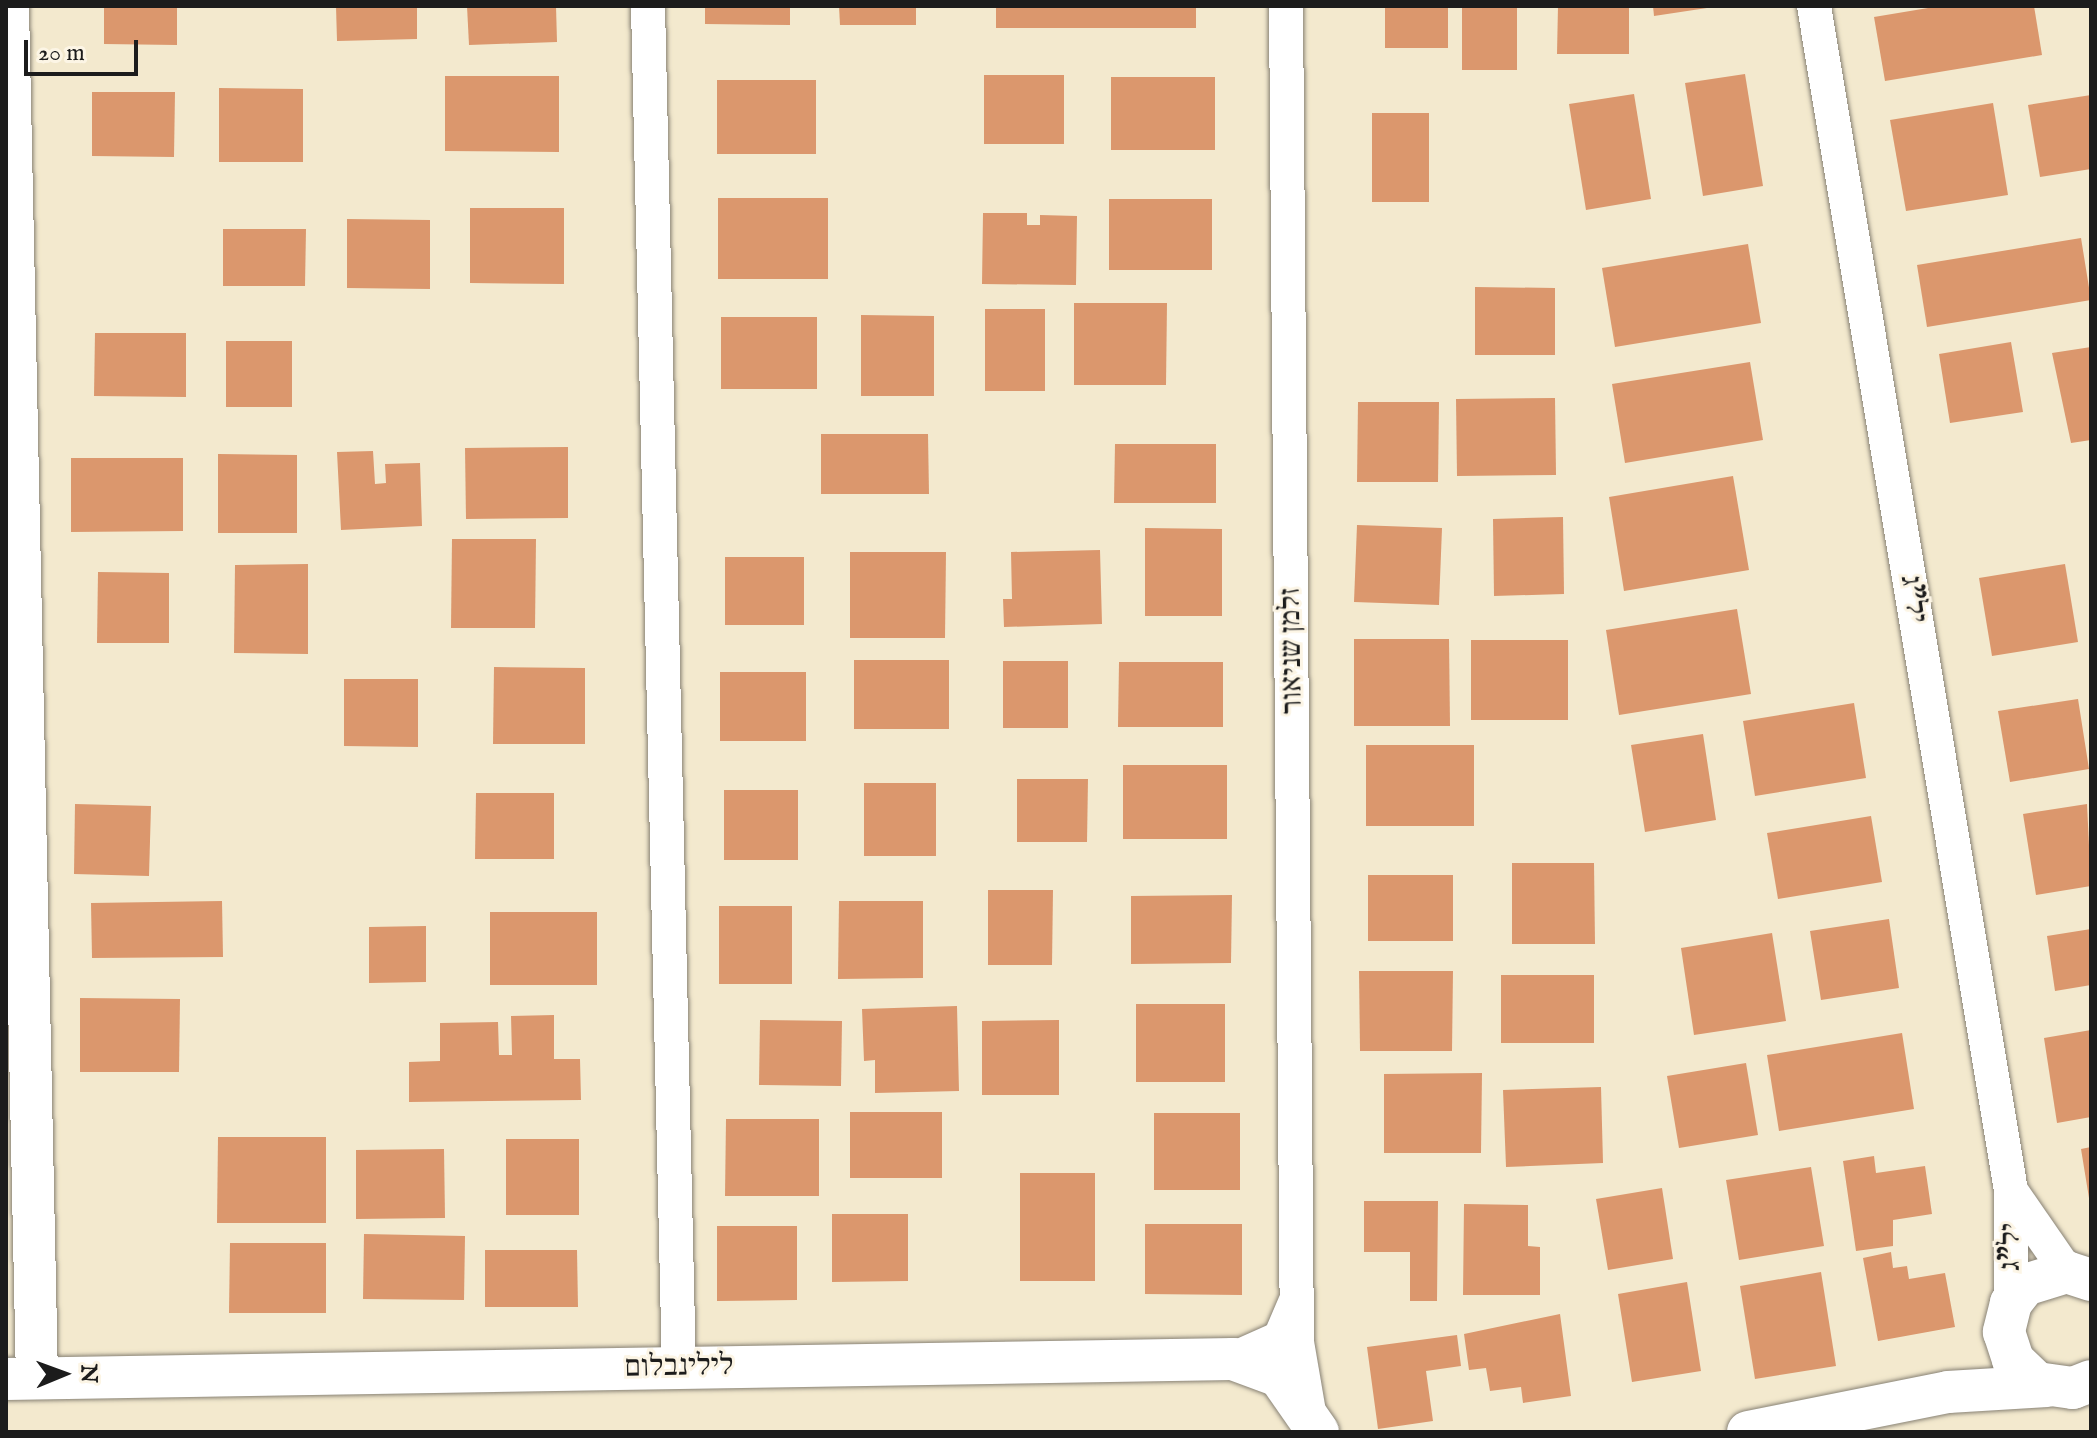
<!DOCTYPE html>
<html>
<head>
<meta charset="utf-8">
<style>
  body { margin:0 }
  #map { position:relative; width:2097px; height:1438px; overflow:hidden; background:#f3e9ce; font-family:"IM FELL English","Frank Ruhl Libre",serif }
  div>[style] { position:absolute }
  .building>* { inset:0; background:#db976d }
  .roads { filter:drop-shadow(0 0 2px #888275) drop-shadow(0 0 2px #888275) }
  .minor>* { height:34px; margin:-17px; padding:0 17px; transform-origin:17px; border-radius:17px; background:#fff }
  .tertiary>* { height:42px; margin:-21px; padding:0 21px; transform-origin:21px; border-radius:21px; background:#fff }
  span { translate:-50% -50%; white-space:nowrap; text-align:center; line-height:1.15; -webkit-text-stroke:6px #fcf5e5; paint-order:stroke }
  .street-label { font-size:30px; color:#1c1c1c }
  .frame { position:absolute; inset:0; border:8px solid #1c1c1c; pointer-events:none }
  .north { position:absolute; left:24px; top:1334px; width:80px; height:80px; -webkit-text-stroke:6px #fcf5e5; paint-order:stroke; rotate:89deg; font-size:22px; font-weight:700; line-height:32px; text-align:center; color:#1c1c1c }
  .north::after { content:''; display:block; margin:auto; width:28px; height:36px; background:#1c1c1c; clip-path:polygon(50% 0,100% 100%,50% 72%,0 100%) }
  .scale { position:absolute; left:24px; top:40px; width:114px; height:36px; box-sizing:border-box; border:4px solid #1c1c1c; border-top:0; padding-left:10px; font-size:24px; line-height:28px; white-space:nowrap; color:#1c1c1c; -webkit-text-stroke:6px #fcf5e5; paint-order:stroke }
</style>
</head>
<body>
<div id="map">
  <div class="building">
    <div style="clip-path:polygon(104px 6px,177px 6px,177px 45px,104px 44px)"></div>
    <div style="clip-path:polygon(336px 6px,417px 6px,417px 39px,337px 41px)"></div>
    <div style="clip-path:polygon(467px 6px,556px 6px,557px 42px,469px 45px)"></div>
    <div style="clip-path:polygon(705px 6px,790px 6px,790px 25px,705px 24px)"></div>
    <div style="clip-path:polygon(839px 6px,916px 6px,916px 25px,840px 25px)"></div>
    <div style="clip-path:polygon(996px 6px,1196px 6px,1196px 28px,996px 28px)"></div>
    <div style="clip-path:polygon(1385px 6px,1448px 6px,1448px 48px,1385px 48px)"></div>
    <div style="clip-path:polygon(1462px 6px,1517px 6px,1517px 70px,1462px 70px)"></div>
    <div style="clip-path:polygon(1558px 6px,1629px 6px,1629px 54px,1557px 54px)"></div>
    <div style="clip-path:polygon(1653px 6px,1707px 6px,1707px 8px,1654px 16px)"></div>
    <div style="clip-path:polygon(1940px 6px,2034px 6px,2042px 55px,1885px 81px,1874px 17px)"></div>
    <div style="clip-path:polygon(1745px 74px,1763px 186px,1703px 196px,1685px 83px)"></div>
    <div style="clip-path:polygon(984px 75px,1064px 75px,1064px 144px,984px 144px)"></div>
    <div style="clip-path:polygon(445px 76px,559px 76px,559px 152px,445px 151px)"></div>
    <div style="clip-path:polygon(1111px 77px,1215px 77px,1215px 150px,1111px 150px)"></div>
    <div style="clip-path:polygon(717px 80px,816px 80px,816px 154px,717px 154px)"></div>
    <div style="clip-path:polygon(219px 88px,303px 89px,303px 162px,219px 162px)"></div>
    <div style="clip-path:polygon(92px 92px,175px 92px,174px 157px,92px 156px)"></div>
    <div style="clip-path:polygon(1634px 94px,1651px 199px,1586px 210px,1569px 104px)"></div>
    <div style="clip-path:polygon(2091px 95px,2091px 169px,2040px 177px,2028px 105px)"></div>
    <div style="clip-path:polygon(1993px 103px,2008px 195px,1906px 211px,1890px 120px)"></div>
    <div style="clip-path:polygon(1372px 113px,1429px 113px,1429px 202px,1372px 202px)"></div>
    <div style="clip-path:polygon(718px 198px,828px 198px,828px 279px,718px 279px)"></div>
    <div style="clip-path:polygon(1109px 199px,1212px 199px,1212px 270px,1109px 270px)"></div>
    <div style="clip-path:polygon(470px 208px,564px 208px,564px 284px,470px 283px)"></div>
    <div style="clip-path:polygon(983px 213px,1027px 213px,1027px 225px,1040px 225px,1040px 215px,1077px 216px,1076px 285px,982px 284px)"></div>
    <div style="clip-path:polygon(347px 219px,430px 220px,430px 289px,347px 288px)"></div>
    <div style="clip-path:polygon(223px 229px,306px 229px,305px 286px,223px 286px)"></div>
    <div style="clip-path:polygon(2081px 238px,2091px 300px,1927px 327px,1917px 265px)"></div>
    <div style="clip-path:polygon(1748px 244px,1761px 323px,1615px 347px,1602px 268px)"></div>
    <div style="clip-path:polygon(1475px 287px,1555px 288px,1555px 355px,1475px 355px)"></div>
    <div style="clip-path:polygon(1074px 303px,1167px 303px,1166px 385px,1074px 385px)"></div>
    <div style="clip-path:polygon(985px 309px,1045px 309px,1045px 391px,985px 391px)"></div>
    <div style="clip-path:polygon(861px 315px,934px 316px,934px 396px,861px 396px)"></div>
    <div style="clip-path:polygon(721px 317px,817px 317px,817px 389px,721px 389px)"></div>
    <div style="clip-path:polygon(95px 333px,186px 333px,186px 397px,94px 396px)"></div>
    <div style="clip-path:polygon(226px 341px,292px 341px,292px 407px,226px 407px)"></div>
    <div style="clip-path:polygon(2011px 342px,2023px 412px,1950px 423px,1939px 354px)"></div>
    <div style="clip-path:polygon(2091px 347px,2091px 440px,2071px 443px,2052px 353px)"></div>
    <div style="clip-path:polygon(1750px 362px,1763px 440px,1625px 463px,1612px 384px)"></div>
    <div style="clip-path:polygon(1555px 398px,1556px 475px,1457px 476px,1456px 399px)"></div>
    <div style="clip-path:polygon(1358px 402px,1439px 402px,1438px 482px,1357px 482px)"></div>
    <div style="clip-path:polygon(821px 434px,928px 434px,929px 494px,821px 494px)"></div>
    <div style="clip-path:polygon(1115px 444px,1216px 444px,1216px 503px,1114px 503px)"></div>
    <div style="clip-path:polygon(568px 447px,568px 518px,466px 519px,465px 448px)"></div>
    <div style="clip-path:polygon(373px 451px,375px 484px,386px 483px,385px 464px,420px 463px,422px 526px,341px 530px,337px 452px)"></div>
    <div style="clip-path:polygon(218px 454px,297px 455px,297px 533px,218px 533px)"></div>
    <div style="clip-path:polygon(71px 458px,183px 458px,183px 531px,71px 532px)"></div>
    <div style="clip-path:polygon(1733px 476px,1749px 570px,1624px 591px,1609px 497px)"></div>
    <div style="clip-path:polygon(1563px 517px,1564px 594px,1494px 596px,1493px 519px)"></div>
    <div style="clip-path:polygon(1357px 525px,1442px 528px,1439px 605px,1354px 602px)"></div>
    <div style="clip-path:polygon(1145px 528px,1222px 529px,1222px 616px,1145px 616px)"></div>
    <div style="clip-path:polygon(452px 539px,536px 539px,535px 628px,451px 628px)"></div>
    <div style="clip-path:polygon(1100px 550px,1102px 624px,1004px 627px,1003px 599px,1012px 599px,1011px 552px)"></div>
    <div style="clip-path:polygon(850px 552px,946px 552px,945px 638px,850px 638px)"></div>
    <div style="clip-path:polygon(725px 557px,804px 557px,804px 625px,725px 625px)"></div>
    <div style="clip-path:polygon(308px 564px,308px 654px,234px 653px,235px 565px)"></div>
    <div style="clip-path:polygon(2065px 564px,2078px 642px,1992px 656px,1979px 578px)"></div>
    <div style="clip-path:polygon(98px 572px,169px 573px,169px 643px,97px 643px)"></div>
    <div style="clip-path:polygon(1737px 609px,1751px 694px,1619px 715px,1606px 630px)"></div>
    <div style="clip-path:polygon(1354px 639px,1449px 639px,1450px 726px,1354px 726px)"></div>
    <div style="clip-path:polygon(1471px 640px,1568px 640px,1568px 720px,1471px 720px)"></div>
    <div style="clip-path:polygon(854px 660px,949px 660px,949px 729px,854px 729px)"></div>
    <div style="clip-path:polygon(1003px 661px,1068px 661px,1068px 728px,1003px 728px)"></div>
    <div style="clip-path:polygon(1119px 662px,1223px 662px,1223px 727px,1118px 727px)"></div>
    <div style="clip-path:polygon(494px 667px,585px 668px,585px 744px,493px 744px)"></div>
    <div style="clip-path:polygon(720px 672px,806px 672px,806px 741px,720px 741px)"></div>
    <div style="clip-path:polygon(344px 679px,418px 679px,418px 747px,344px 746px)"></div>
    <div style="clip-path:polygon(2078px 699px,2089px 769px,2010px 782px,1998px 711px)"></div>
    <div style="clip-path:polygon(1854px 703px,1866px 778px,1755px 796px,1743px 721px)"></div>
    <div style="clip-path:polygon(1703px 734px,1716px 820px,1645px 832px,1631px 745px)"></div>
    <div style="clip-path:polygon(1366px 745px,1474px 745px,1474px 826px,1366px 826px)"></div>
    <div style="clip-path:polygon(1123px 765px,1227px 765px,1227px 839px,1123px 839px)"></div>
    <div style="clip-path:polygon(1017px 779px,1088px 779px,1087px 842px,1017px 842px)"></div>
    <div style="clip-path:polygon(864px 783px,936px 783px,936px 856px,864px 856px)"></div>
    <div style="clip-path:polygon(724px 790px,798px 790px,798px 860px,724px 860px)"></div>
    <div style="clip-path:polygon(476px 793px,554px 793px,554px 859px,475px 859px)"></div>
    <div style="clip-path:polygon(75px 804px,151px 806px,149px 876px,74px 874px)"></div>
    <div style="clip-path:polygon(2087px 804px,2091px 886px,2036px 895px,2023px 814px)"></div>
    <div style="clip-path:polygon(1871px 816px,1882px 882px,1778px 899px,1767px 833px)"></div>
    <div style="clip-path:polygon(1512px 863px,1594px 863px,1595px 944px,1512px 944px)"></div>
    <div style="clip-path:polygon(1368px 875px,1453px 875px,1453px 941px,1368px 941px)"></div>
    <div style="clip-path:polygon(988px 890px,1053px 890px,1052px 965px,988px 965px)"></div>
    <div style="clip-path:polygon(1232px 895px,1231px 963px,1131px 964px,1131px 896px)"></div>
    <div style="clip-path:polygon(222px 901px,223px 957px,92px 958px,91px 903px)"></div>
    <div style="clip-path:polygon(839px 901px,923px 901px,923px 978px,838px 979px)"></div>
    <div style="clip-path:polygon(719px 906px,792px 906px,792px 984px,719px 984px)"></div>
    <div style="clip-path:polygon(490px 912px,597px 912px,597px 985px,490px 985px)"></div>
    <div style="clip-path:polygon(1889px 919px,1899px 988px,1821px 1000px,1810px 931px)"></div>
    <div style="clip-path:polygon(426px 926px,426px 982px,369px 983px,369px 927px)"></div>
    <div style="clip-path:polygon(2091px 929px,2091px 985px,2055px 991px,2047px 936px)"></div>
    <div style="clip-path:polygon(1772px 933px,1786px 1021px,1694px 1035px,1681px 948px)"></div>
    <div style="clip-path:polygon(1359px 971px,1453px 971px,1452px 1051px,1360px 1051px)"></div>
    <div style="clip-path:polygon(1501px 975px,1594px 975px,1594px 1043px,1501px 1043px)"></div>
    <div style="clip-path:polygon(80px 998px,180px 999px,179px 1072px,80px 1072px)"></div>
    <div style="clip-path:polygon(1136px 1004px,1225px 1004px,1225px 1082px,1136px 1082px)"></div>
    <div style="clip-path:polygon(957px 1006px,959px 1091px,875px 1093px,875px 1060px,864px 1061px,862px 1009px)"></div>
    <div style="clip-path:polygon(554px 1015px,554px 1059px,580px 1059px,581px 1100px,409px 1102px,409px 1062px,440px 1061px,440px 1023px,498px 1022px,499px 1055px,512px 1055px,511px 1016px)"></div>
    <div style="clip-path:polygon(760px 1020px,842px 1021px,841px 1086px,759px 1085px)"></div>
    <div style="clip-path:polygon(1059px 1020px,1059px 1095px,982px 1095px,982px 1021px)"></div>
    <div style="clip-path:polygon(2091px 1030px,2091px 1117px,2057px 1123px,2044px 1038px)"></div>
    <div style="clip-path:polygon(1902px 1033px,1914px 1109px,1779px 1131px,1767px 1055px)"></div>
    <div style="clip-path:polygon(1746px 1063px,1758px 1135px,1679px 1148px,1667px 1076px)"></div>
    <div style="clip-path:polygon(1482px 1073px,1481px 1153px,1384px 1153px,1384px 1074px)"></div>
    <div style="clip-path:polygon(1601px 1087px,1603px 1163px,1506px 1167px,1503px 1090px)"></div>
    <div style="clip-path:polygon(850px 1112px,942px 1112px,942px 1178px,850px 1178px)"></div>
    <div style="clip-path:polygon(1154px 1113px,1240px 1113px,1240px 1190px,1154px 1190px)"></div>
    <div style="clip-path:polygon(726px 1119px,819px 1119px,819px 1196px,725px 1196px)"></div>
    <div style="clip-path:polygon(218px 1137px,326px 1137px,326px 1223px,217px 1223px)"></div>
    <div style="clip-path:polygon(506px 1139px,579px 1139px,579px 1215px,506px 1215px)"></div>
    <div style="clip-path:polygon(2091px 1147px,2091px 1197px,2089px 1198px,2081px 1149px)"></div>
    <div style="clip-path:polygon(444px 1149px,445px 1218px,356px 1219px,356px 1150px)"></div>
    <div style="clip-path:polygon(1874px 1156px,1876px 1173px,1925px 1166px,1932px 1214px,1893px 1220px,1893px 1246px,1856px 1251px,1843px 1161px)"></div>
    <div style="clip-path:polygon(1811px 1167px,1824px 1246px,1739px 1260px,1726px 1180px)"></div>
    <div style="clip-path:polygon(1020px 1173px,1095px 1173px,1095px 1281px,1020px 1281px)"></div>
    <div style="clip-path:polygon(1662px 1188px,1673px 1259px,1608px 1270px,1596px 1199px)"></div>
    <div style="clip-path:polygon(1364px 1201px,1438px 1201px,1437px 1301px,1410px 1301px,1410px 1252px,1364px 1252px)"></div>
    <div style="clip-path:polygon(1464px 1204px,1528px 1205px,1528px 1246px,1540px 1247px,1540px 1295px,1463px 1295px)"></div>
    <div style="clip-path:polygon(832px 1214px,908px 1214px,908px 1281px,832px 1282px)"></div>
    <div style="clip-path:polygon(1145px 1224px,1242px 1224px,1242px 1295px,1145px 1294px)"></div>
    <div style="clip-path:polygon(717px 1226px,797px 1226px,797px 1300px,717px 1301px)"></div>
    <div style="clip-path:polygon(364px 1234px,465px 1236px,464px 1300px,363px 1299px)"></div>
    <div style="clip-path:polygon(230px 1243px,326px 1243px,326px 1313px,229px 1313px)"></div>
    <div style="clip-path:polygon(485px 1250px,577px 1250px,578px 1307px,485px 1307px)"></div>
    <div style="clip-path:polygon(1891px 1252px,1893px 1268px,1907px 1266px,1909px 1279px,1945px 1273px,1955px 1327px,1878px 1341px,1863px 1258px)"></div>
    <div style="clip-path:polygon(1821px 1272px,1836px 1366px,1755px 1379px,1740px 1286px)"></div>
    <div style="clip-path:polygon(1687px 1282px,1701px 1371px,1632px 1382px,1618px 1294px)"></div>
    <div style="clip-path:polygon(1560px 1314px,1571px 1396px,1523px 1403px,1521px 1387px,1490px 1391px,1486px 1368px,1469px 1370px,1464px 1334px)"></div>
    <div style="clip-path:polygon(1457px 1335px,1461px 1366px,1426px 1371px,1433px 1421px,1378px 1429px,1367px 1347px)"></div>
  </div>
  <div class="roads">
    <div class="minor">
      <div style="left:648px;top:6px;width:1361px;rotate:88.7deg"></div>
      <div style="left:1286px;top:6px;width:1336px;rotate:89.53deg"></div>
      <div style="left:1297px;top:1342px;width:71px;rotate:80.3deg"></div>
      <div style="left:1814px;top:6px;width:1201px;rotate:80.56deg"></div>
      <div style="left:2011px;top:1191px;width:112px;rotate:90deg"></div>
      <div style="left:2011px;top:1191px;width:98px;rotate:55.3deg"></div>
      <div style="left:1233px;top:1359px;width:51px;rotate:-24.1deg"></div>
      <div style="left:1280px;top:1338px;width:38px;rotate:-67deg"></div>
    </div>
    <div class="tertiary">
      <div style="left:8px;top:6px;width:1372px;rotate:88.79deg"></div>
      <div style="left:2091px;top:1280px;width:25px;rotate:-162deg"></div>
      <div style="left:2067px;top:1272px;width:44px;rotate:162.8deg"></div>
      <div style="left:2025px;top:1285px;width:23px;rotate:128deg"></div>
      <div style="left:2011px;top:1303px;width:30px;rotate:104deg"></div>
      <div style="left:2004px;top:1332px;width:29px;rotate:72deg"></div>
      <div style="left:2013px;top:1360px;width:33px;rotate:44deg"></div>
      <div style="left:2037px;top:1383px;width:36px;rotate:8deg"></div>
      <div style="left:2073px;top:1388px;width:19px;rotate:-21deg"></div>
      <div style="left:6px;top:1379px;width:1227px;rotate:-0.93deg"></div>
      <div style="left:1233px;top:1359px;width:49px;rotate:20.3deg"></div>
      <div style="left:1279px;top:1376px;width:68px;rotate:55.1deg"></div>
      <div style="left:1748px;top:1432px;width:204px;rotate:-11.3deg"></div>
      <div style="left:1948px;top:1392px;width:99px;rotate:-3.5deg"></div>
    </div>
  </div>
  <div class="street-label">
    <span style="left:1913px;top:599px;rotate:81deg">יל"ג</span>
    <span style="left:1292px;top:651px;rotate:-91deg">זלמן שניאור</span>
    <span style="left:2011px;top:1247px;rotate:-90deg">יל"ג</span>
    <span style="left:679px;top:1367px;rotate:-1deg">לילינבלום</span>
  </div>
  <div class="frame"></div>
  <div class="north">N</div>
  <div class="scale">20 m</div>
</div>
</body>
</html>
